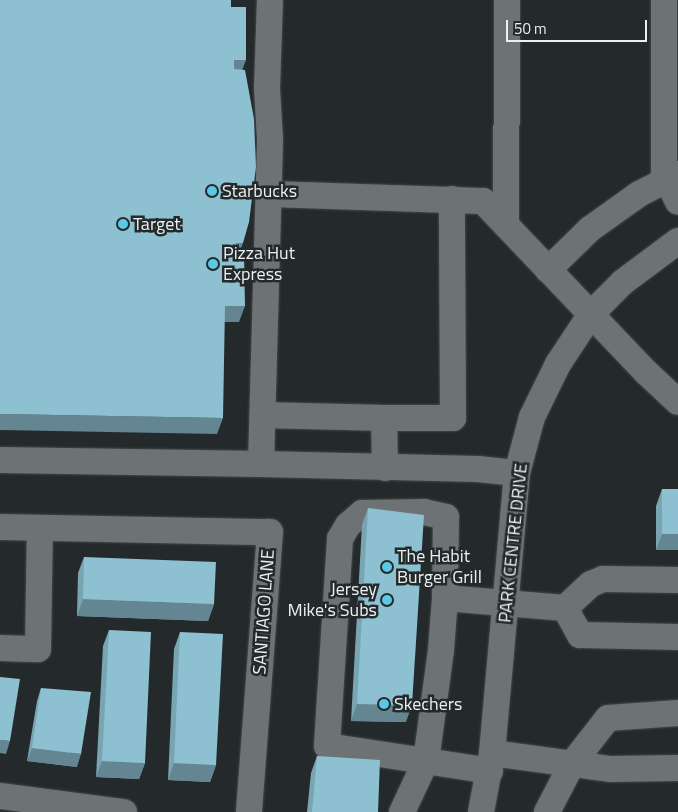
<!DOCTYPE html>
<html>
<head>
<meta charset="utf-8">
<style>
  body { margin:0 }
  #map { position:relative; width:678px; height:812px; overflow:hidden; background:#242a2b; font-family:"Titillium Web",sans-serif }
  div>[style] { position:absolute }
  .roads { filter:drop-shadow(0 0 1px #444749) drop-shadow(0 0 1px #444749) }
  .minor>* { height:26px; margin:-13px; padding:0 13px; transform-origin:13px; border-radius:13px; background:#6d7375 }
  .wall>* { inset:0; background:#79a5b3 }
  .shaded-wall>* { inset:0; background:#638692 }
  .building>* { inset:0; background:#8dc0d0 }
  .dots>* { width:14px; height:14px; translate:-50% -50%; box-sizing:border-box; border:2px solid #242a2b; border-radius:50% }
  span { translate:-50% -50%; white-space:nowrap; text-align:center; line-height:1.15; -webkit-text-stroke:5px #242a2b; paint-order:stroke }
  .poi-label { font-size:18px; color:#edf0f1 }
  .left { translate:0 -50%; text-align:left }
  .right { translate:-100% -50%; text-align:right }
  .street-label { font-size:18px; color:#edf0f1 }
  .scale { position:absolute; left:506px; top:20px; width:141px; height:22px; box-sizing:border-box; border:2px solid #edf0f1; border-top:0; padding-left:6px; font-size:15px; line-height:18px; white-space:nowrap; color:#edf0f1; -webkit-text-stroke:4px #242a2b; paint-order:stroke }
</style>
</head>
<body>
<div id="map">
  <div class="roads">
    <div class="minor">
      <div style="left:664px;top:0;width:173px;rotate:90deg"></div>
      <div style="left:664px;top:173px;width:32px;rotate:64deg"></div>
      <div style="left:268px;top:194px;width:215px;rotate:1.9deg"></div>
      <div style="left:483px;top:201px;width:238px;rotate:46.4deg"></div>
      <div style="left:647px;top:373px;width:42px;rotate:43.1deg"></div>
      <div style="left:506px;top:225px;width:225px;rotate:-89.7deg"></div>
      <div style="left:548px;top:270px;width:59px;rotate:-44.3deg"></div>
      <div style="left:590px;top:229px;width:60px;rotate:-35.5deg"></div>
      <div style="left:639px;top:194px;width:44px;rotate:-27.1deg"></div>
      <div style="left:263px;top:415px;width:121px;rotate:1.4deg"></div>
      <div style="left:0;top:460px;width:261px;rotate:0.9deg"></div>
      <div style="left:261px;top:464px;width:217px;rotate:1.3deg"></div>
      <div style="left:478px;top:469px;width:39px;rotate:6deg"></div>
      <div style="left:261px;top:464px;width:325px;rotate:-88.4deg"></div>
      <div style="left:270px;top:139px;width:50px;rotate:-93.4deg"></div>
      <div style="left:267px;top:89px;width:89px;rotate:-88.1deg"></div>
      <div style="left:385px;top:468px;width:50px;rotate:-91.1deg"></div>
      <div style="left:384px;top:418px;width:69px"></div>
      <div style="left:453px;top:418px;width:219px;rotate:-90.3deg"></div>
      <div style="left:0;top:527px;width:270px;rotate:1.1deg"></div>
      <div style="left:270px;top:532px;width:281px;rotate:94.3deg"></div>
      <div style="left:445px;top:598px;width:81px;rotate:-89.3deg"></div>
      <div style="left:446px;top:517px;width:23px;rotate:-167deg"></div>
      <div style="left:424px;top:512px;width:62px;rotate:179.1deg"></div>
      <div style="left:362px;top:513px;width:18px;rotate:139deg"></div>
      <div style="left:348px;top:525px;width:16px;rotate:120deg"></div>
      <div style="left:340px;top:539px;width:207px;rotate:93.6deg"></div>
      <div style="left:327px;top:746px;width:165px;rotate:8.7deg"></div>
      <div style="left:565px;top:608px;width:35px;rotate:-43deg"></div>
      <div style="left:591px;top:584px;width:13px;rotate:-23deg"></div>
      <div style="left:603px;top:579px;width:75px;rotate:0.8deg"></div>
      <div style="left:0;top:648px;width:38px;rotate:2deg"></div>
      <div style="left:38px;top:649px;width:121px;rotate:-89.1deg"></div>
      <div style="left:492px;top:753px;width:120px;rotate:7.7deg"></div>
      <div style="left:611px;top:769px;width:67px;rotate:-0.9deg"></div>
      <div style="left:0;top:796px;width:125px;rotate:7.4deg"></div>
      <div style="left:402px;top:812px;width:56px;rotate:-64.8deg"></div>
      <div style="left:426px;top:761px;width:112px;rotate:-82.3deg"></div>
      <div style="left:441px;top:650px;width:52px;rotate:-85.6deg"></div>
      <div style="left:445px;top:598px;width:120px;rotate:4.8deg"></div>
      <div style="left:565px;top:608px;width:31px;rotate:61deg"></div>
      <div style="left:580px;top:635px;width:98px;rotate:1.2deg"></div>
      <div style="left:481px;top:812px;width:60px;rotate:-79.4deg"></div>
      <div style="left:492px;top:753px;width:281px;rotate:-84.9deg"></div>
      <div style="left:517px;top:473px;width:58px;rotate:-75deg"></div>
      <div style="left:532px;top:417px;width:59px;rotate:-63.9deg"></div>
      <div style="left:558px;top:364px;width:60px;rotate:-56.6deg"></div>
      <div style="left:591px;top:314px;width:45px;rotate:-45deg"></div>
      <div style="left:623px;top:282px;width:69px;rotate:-36.7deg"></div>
      <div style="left:547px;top:812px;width:54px;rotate:-62.5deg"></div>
      <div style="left:572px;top:764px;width:58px;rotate:-52deg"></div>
      <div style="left:608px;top:718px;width:70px;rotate:-4.1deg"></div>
    </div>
  </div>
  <div class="wall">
    <div style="clip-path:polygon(662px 489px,678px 550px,656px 550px,656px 506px)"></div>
    <div style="clip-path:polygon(368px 508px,406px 722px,351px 721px,362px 525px)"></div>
    <div style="clip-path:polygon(84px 557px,214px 604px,208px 621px,77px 616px,78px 573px)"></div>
    <div style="clip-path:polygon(109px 630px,145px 763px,139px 779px,96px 777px,103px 646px)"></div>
    <div style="clip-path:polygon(180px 632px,216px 765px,210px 782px,168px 780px,174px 649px)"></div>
    <div style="clip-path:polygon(41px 688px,77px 767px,27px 761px,37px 701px)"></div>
    <div style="clip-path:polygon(317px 756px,378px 812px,307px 812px,311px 773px)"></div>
  </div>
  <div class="shaded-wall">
    <div style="clip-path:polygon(234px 60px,246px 60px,240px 76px,228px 76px)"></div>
    <div style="clip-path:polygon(236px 243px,243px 243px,237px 260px,230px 259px)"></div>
    <div style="clip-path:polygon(225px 306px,245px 306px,239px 322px,219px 322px)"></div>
    <div style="clip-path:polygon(0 414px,223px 418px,217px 434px,0 430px)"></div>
    <div style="clip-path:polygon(662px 534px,678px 534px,678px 550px,656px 550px)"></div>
    <div style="clip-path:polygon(83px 599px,214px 604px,208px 621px,77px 616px)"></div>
    <div style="clip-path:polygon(357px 704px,412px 705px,406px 722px,351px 721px)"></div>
    <div style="clip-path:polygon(0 740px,10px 741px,6px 754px,0 753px)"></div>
    <div style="clip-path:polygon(32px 748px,81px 754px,77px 767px,27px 761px)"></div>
    <div style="clip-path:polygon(102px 761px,145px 763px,139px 779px,96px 777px)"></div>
    <div style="clip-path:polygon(174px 763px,216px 765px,210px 782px,168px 780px)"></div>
  </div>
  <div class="building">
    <div style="clip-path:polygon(0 0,231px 0,231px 7px,246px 7px,246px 60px,234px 60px,234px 69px,245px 70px,254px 119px,256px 167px,249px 222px,243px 243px,236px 243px,236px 254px,244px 253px,245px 306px,225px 306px,223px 418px,0 414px)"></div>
    <div style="clip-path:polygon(662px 489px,678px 489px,678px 534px,662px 534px)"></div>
    <div style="clip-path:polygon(368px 508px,424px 515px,412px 705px,357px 704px)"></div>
    <div style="clip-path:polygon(84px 557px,216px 562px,214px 604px,83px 599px)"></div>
    <div style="clip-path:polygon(109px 630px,151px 632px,145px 763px,102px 761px)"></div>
    <div style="clip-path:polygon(180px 632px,223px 634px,216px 765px,174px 763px)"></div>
    <div style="clip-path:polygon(0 677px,20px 679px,10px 741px,0 740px)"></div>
    <div style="clip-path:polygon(41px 688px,91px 692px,81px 754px,32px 748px)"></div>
    <div style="clip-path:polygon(317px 756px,380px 760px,378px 812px,312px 812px)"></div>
  </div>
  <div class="dots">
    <div style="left:212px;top:191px;background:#5bc8e6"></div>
    <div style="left:123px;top:224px;background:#5bc8e6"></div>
    <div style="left:213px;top:264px;background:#5bc8e6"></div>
    <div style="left:387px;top:567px;background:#5bc8e6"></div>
    <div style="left:387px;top:600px;background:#5bc8e6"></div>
    <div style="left:384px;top:704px;background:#5bc8e6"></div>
  </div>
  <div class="poi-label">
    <span class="left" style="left:222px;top:191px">Starbucks</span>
    <span class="left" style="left:133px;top:224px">Target</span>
    <span class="left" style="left:223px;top:264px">Pizza Hut<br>Express</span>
    <span class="left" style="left:397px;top:567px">The Habit<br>Burger Grill</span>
    <span class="right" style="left:377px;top:600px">Jersey<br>Mike's Subs</span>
    <span class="left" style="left:394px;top:704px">Skechers</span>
  </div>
  <div class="street-label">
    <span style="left:513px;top:543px;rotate:-84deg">PARK CENTRE DRIVE</span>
    <span style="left:264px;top:612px;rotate:-86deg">SANTIAGO LANE</span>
  </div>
  <div class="scale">50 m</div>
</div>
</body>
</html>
